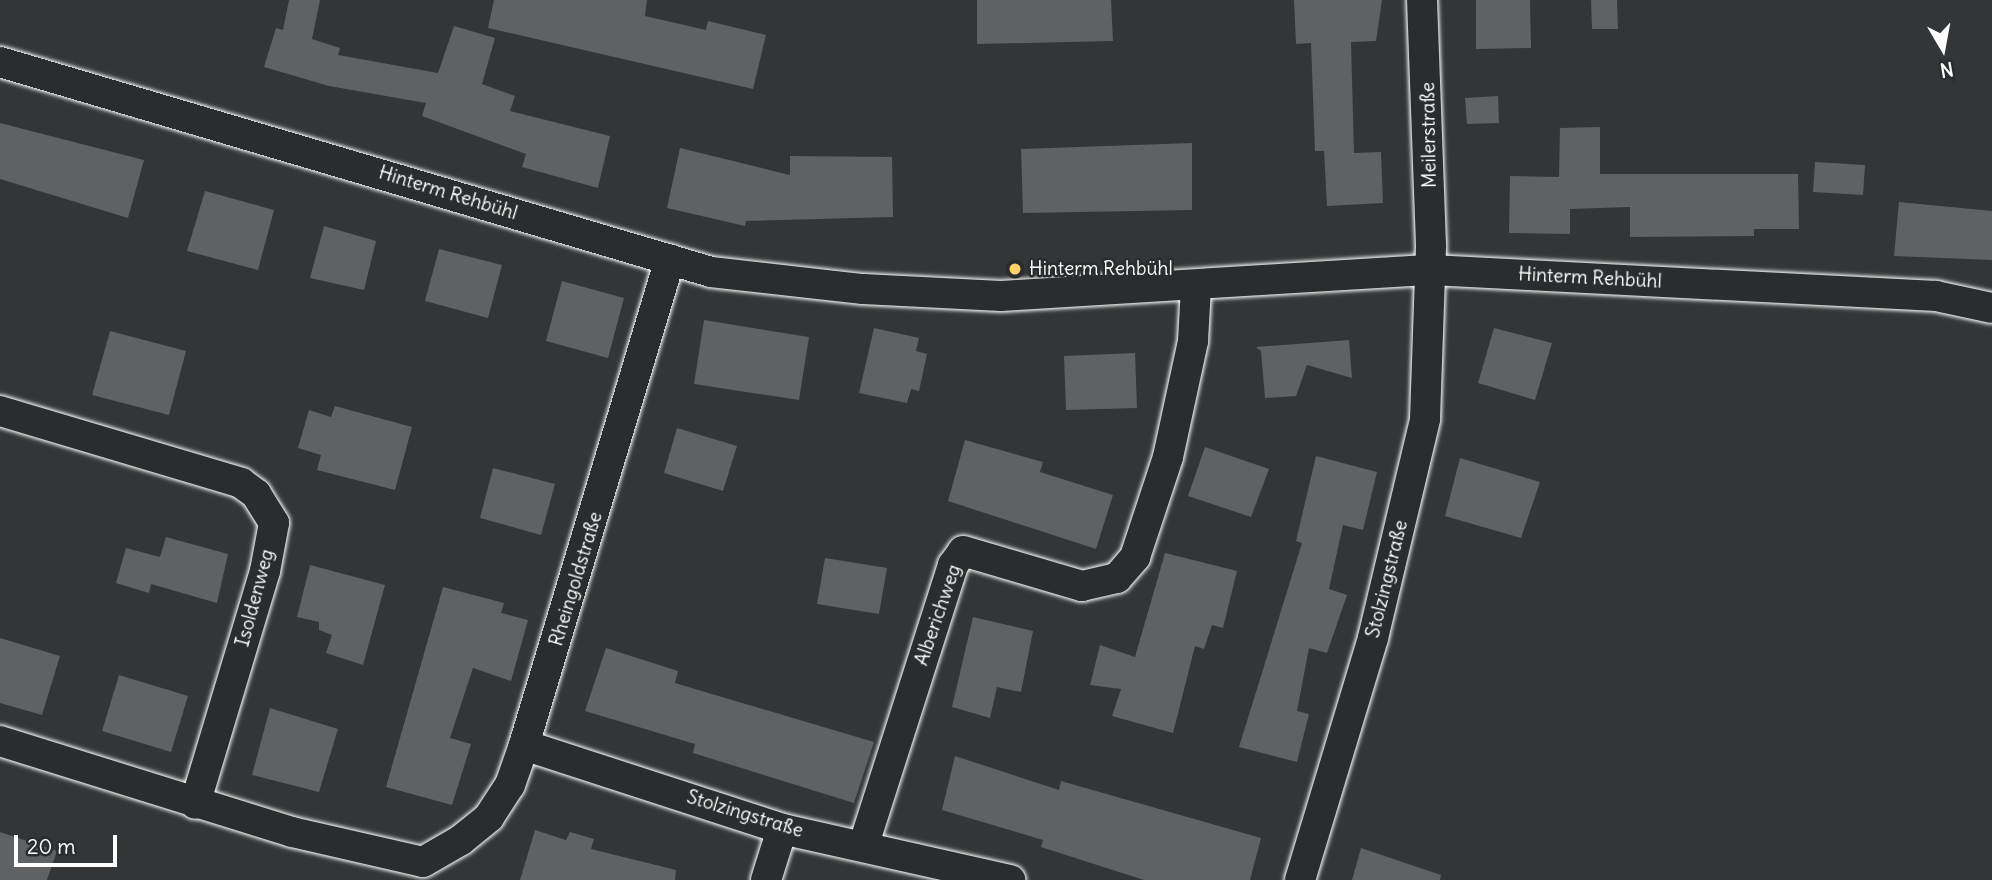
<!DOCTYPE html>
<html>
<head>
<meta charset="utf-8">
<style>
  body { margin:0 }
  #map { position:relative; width:1992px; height:880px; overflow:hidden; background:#333536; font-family:Delius,sans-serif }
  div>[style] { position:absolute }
  .building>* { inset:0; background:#5f6162 }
  .roads { filter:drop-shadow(0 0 2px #fff) drop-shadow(0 0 2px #fff) }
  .minor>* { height:30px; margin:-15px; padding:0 15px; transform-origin:15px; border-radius:15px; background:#2a2d2e }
  .dots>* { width:19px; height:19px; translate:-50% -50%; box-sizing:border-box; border:4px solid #2a2d2e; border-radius:50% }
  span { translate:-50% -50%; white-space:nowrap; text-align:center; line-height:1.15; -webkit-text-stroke:5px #2a2d2e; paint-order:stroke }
  .street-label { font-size:19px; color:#fff }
  .poi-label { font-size:19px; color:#fff }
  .left { translate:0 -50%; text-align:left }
  .north { position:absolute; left:1908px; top:14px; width:70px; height:70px; -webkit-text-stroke:5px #2a2d2e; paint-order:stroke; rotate:170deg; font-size:19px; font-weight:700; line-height:28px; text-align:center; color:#fff }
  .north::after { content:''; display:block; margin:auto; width:24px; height:32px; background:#fff; clip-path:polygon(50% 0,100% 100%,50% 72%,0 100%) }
  .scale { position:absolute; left:14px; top:835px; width:103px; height:32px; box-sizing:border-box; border:4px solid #fff; border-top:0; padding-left:9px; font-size:21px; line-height:24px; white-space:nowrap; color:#fff; -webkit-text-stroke:5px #2a2d2e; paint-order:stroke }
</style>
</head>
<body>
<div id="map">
  <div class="building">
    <div style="clip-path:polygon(289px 0,320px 0,312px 39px,340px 48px,338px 55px,438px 73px,454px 26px,495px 38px,482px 84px,515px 96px,510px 111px,610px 136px,598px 188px,522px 167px,526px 154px,422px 116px,426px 103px,329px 86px,264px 67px,276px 28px,283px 30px)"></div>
    <div style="clip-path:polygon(494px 0,647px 0,645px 16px,706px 30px,708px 21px,766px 35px,753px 89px,488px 28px)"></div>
    <div style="clip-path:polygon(977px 0,1111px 0,1113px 41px,977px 44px)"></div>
    <div style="clip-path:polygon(1294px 0,1382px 0,1376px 41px,1351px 42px,1354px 153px,1381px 152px,1383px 203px,1327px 206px,1324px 151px,1315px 151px,1311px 43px,1296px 44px)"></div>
    <div style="clip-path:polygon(1476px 0,1530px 0,1531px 48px,1476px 49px)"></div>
    <div style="clip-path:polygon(1591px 0,1617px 0,1618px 29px,1592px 29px)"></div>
    <div style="clip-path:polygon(1498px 96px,1499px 123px,1467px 124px,1465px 98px)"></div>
    <div style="clip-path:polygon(0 123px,144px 160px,128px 218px,0 179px)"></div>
    <div style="clip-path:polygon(1600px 127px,1600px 174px,1798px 174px,1799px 229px,1754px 229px,1754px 236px,1630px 237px,1630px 207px,1570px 209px,1570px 234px,1509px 233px,1510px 176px,1559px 177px,1560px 128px)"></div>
    <div style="clip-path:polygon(1192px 143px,1192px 210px,1023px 213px,1021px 149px)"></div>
    <div style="clip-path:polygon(680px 148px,790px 175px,790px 156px,892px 157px,893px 217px,746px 221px,745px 226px,667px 208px)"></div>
    <div style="clip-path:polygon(1815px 162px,1865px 165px,1863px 195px,1813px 192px)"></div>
    <div style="clip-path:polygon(205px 191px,274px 210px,258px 270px,187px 251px)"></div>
    <div style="clip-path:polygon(1899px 202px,1992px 211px,1992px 260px,1894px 256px)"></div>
    <div style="clip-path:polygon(324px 226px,376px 241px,364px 290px,310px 278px)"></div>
    <div style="clip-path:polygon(439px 249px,502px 265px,488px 318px,425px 301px)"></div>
    <div style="clip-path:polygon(562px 281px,624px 298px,608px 358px,546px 341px)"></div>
    <div style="clip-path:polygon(704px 320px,809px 337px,799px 400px,694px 384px)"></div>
    <div style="clip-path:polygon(874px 328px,919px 338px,916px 351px,927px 354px,919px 391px,911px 389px,907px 403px,859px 393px)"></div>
    <div style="clip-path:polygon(1494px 328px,1552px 343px,1535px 400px,1478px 383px)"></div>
    <div style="clip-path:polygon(110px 331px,186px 351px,169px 415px,92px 395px)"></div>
    <div style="clip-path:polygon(1349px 340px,1352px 378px,1307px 365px,1296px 396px,1265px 398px,1261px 351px,1256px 347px)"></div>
    <div style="clip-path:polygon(1135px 353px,1137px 408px,1066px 410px,1064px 356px)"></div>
    <div style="clip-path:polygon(335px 406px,412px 427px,395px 490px,317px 470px,321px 455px,298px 448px,309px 410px,331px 417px)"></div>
    <div style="clip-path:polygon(677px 428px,737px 446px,723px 491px,664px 473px)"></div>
    <div style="clip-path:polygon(965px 440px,1043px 462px,1040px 472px,1113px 495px,1096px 549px,948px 501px)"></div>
    <div style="clip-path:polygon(1205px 447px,1269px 469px,1251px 517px,1188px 496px)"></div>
    <div style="clip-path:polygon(1316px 456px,1377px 472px,1363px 530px,1343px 525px,1329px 589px,1347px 595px,1327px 653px,1309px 648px,1297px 711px,1309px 714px,1297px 762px,1239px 747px,1302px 543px,1296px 541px)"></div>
    <div style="clip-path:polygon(1460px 458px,1540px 482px,1521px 538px,1445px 516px)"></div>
    <div style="clip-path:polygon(493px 468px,555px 484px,541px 535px,480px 518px)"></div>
    <div style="clip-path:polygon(166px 537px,228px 554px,217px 603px,151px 584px,149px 593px,116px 583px,126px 548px,160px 557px)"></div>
    <div style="clip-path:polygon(1165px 553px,1237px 571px,1223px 628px,1212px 625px,1204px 649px,1195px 646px,1173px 733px,1112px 716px,1121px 689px,1090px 685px,1100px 645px,1135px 657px)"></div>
    <div style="clip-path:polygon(825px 558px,887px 568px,879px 614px,817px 604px)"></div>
    <div style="clip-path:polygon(310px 565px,385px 585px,363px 665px,326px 653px,332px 635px,319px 630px,319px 622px,297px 617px)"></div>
    <div style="clip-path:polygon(443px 587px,504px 603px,501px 613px,528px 620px,511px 681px,473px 668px,450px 738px,471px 744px,452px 805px,386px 787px)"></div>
    <div style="clip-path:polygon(973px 617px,1033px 631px,1021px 692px,997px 687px,990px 718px,952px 707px)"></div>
    <div style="clip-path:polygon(0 638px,60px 656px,42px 715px,0 703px)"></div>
    <div style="clip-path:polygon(606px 648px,678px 671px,675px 683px,874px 742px,854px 803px,693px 753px,695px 744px,585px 711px)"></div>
    <div style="clip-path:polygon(119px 675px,188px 696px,171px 752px,102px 731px)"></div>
    <div style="clip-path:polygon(270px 708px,338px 729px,319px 792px,252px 775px)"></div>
    <div style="clip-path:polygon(955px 756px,1059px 790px,1061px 781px,1261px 838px,1250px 880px,1144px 880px,1041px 847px,1043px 840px,942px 810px)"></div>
    <div style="clip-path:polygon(535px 830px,566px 840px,570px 832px,594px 839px,591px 849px,676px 870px,675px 880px,520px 880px)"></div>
    <div style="clip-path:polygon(0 832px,57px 851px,47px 880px,0 880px)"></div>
    <div style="clip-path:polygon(1361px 848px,1441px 875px,1440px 880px,1352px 880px)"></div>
  </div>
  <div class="roads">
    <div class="minor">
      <div style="left:0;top:62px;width:741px;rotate:16.45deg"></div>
      <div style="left:711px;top:272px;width:153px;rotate:6.4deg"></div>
      <div style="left:863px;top:289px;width:138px;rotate:2.9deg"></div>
      <div style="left:1001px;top:296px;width:431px;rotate:-3.5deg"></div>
      <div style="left:1431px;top:270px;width:506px;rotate:2.95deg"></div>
      <div style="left:1936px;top:296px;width:57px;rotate:12.1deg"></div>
      <div style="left:0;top:411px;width:252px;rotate:16.6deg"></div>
      <div style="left:241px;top:483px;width:19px;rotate:36deg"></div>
      <div style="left:256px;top:494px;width:34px;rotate:58deg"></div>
      <div style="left:274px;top:523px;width:49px;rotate:100.6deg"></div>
      <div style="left:265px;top:571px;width:243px;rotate:106.7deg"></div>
      <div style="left:0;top:741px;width:306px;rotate:17.3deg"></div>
      <div style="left:292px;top:832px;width:134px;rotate:12.9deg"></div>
      <div style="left:423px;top:862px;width:44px;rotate:-30.1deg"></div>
      <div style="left:461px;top:840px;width:36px;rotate:-39deg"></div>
      <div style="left:489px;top:817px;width:38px;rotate:-57deg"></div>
      <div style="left:510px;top:785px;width:42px;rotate:-70.7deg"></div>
      <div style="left:524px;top:745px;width:507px;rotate:-73.28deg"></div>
      <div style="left:524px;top:745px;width:271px;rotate:18deg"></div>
      <div style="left:782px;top:829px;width:234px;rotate:12.6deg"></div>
      <div style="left:864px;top:844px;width:293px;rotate:-72.3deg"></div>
      <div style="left:953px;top:565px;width:17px;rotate:-54deg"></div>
      <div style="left:963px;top:551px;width:124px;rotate:16.4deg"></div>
      <div style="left:1082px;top:586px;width:36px;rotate:-13deg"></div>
      <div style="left:1117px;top:578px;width:28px;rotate:-49deg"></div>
      <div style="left:1135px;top:557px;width:105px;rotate:-71.7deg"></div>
      <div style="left:1168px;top:457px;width:119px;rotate:-77.8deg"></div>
      <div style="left:1193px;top:341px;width:54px;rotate:-86.8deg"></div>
      <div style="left:766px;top:880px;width:53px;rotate:-72.6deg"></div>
      <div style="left:1300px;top:880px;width:253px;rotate:-73.2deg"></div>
      <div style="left:1373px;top:638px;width:225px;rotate:-76.6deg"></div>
      <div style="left:1425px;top:419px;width:174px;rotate:-88deg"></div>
      <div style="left:1431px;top:245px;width:245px;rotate:-92.1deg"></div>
    </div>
  </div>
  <div class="dots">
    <div style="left:1015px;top:269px;background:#ffd166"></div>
  </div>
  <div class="street-label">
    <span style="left:1429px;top:135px;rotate:-91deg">Meilerstraße</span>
    <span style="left:448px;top:193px;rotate:17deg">Hinterm Rehbühl</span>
    <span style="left:1590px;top:278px;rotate:3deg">Hinterm Rehbühl</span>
    <span style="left:576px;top:579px;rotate:-73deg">Rheingoldstraße</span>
    <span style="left:1387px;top:579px;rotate:-76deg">Stolzingstraße</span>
    <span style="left:255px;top:598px;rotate:-75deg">Isoldenweg</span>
    <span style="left:938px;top:615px;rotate:-71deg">Alberichweg</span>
    <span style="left:745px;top:814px;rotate:17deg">Stolzingstraße</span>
  </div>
  <div class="poi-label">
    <span class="left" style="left:1029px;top:269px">Hinterm Rehbühl</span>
  </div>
  <div class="north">N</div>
  <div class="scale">20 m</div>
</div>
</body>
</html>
